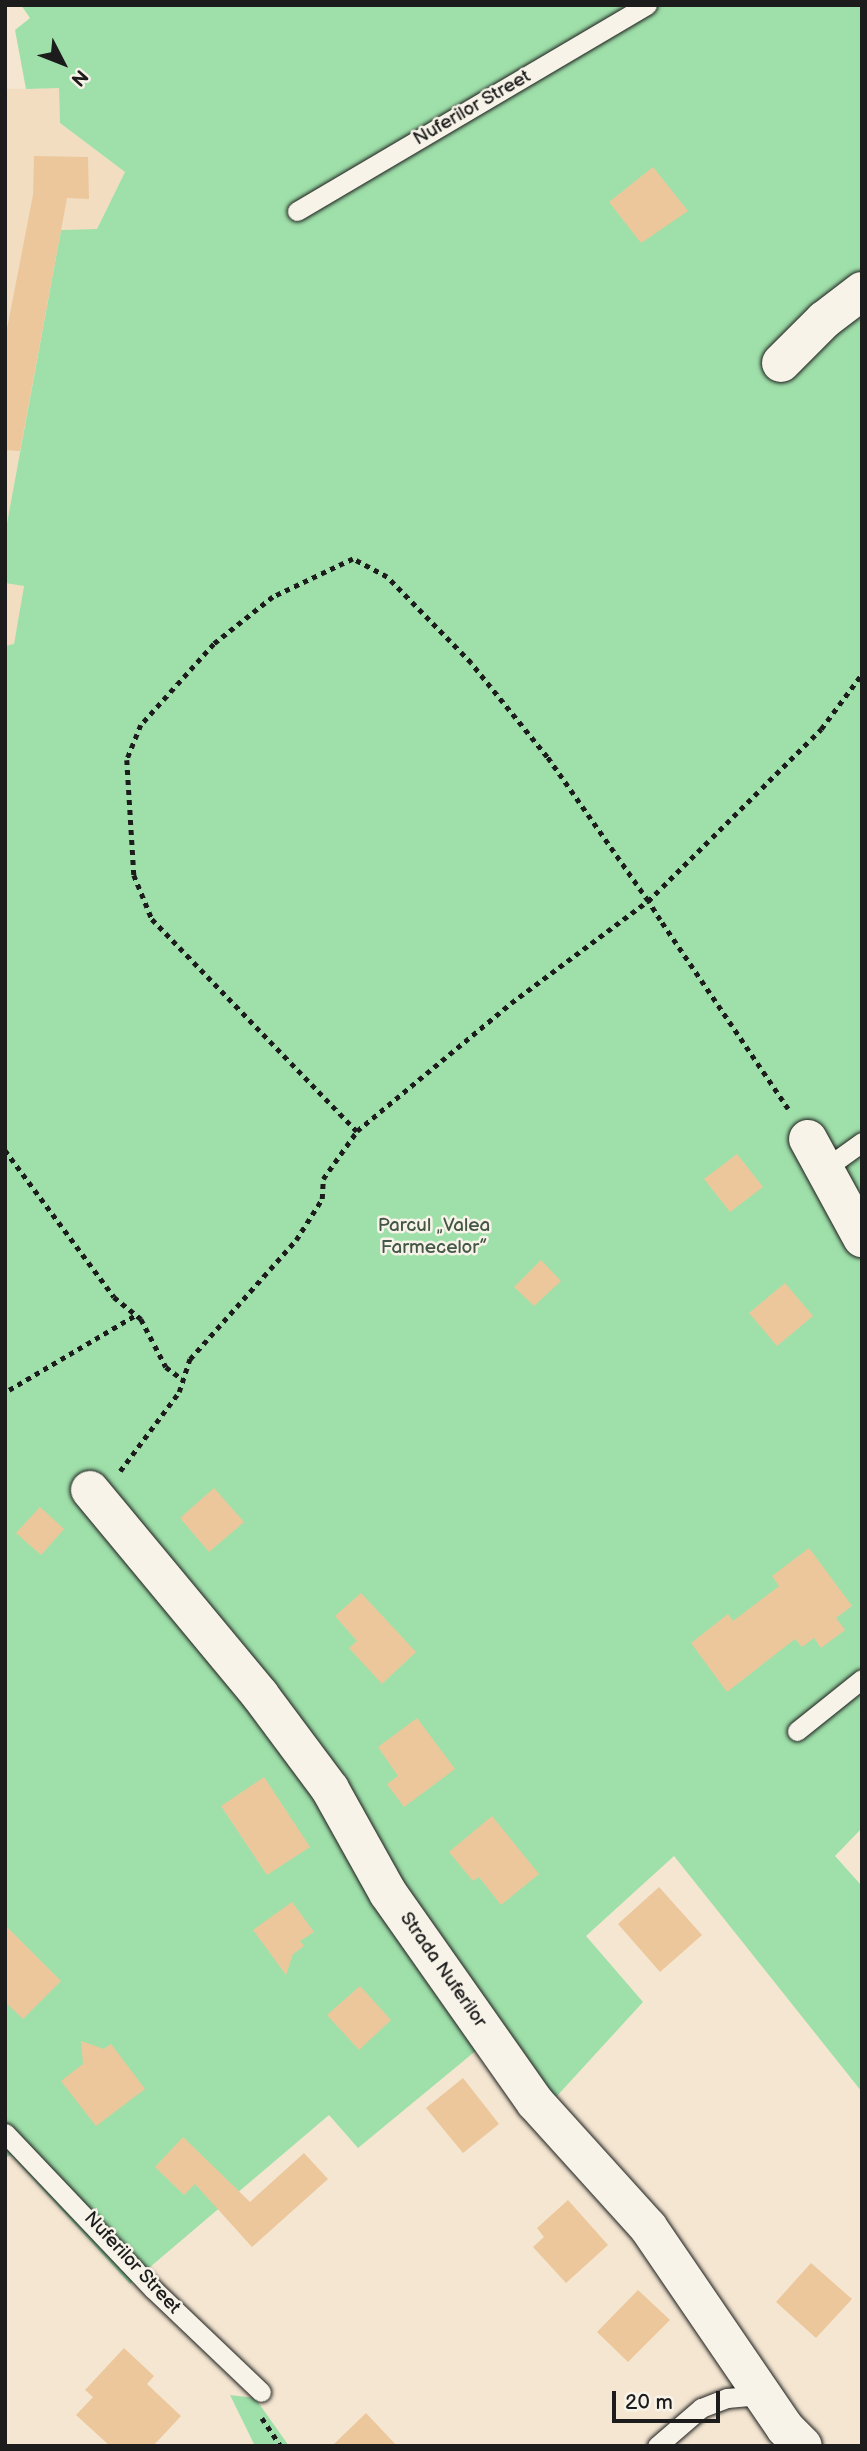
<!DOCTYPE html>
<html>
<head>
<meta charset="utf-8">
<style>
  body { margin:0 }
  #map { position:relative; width:867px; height:2451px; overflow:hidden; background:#f4e6d1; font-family:"Balsamiq Sans",sans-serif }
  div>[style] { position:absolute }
  .built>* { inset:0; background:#f2ddc1 }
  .green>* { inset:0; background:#9fe0aa }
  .building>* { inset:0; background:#ecc79c }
  .path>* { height:4.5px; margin-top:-2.25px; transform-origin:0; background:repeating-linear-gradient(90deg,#1c1c1c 0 5px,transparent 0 10px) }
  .roads { filter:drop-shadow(0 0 2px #1c1c1c) drop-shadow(0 0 2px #1c1c1c) }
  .lane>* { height:19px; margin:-9.5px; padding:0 9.5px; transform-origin:9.5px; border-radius:9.5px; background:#f7f3e8 }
  .street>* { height:38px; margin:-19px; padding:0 19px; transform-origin:19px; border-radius:19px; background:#f7f3e8 }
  span { translate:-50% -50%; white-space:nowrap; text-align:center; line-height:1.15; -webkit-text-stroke:5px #f7f3e8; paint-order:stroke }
  .street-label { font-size:19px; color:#1c1c1c }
  .park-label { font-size:19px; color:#435747 }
  .frame { position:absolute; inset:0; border:7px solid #1c1c1c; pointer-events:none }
  .north { position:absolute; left:28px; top:28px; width:70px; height:70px; -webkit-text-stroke:5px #f7f3e8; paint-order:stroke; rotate:132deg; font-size:19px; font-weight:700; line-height:28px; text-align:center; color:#1c1c1c }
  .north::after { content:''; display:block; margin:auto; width:24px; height:32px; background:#1c1c1c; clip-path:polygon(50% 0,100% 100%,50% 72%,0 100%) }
  .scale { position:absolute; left:612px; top:2391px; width:108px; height:32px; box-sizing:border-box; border:4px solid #1c1c1c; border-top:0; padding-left:9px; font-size:21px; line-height:24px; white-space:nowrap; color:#1c1c1c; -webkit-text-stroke:5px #f7f3e8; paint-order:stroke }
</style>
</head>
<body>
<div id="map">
  <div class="built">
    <div style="clip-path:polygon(59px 88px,60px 123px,125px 172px,97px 229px,61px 230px,5px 534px,5px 89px)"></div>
    <div style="clip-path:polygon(5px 583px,24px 586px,14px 645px,5px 646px)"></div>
  </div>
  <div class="green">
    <div style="clip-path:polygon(21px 5px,862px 5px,862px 1828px,835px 1856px,862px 1886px,862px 2092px,674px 1856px,586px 1936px,643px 2002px,535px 2120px,478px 2049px,358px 2148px,329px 2115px,130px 2284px,11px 2155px,5px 2158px,5px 646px,14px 644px,24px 586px,5px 583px,5px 534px,61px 230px,97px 229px,125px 172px,60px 123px,59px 88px,26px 89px,15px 30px,30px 18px)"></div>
    <div style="clip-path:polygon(230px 2395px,255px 2398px,289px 2446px,255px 2446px)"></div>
  </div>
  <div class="building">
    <div style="clip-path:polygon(34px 156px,88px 157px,89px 199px,67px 198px,20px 451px,5px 450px,5px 339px,33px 195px)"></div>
    <div style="clip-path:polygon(653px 167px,688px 211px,641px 243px,609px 202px)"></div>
    <div style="clip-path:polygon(737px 1154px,763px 1187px,730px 1212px,704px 1179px)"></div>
    <div style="clip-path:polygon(541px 1260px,561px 1281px,534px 1306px,514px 1287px)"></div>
    <div style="clip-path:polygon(785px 1283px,813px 1316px,777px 1346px,749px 1313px)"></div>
    <div style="clip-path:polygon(214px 1488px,244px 1522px,209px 1552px,180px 1518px)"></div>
    <div style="clip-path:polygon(40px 1507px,64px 1529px,41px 1555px,16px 1533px)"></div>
    <div style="clip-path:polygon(809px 1548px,852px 1606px,836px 1618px,845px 1630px,821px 1648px,814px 1638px,802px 1647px,795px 1639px,727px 1692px,691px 1643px,728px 1614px,733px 1621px,779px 1586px,772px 1576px)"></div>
    <div style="clip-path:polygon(361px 1593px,416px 1652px,382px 1684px,349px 1648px,357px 1641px,335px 1616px)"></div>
    <div style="clip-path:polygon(417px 1718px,455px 1769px,404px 1807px,387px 1784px,398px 1776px,378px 1747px)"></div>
    <div style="clip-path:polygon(264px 1777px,310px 1847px,267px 1875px,221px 1806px)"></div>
    <div style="clip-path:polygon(492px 1816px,539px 1874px,501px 1905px,479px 1877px,473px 1881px,449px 1852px)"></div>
    <div style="clip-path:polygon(659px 1887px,702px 1935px,660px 1972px,618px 1924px)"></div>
    <div style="clip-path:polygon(292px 1902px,314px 1932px,300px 1941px,304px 1946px,293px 1954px,286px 1975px,253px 1930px)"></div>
    <div style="clip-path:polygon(5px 1925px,61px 1981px,23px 2019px,5px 2002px)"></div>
    <div style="clip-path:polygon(360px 1986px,391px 2020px,359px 2050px,327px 2015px)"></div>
    <div style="clip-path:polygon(81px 2041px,104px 2049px,111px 2044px,145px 2089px,96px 2126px,61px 2081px,83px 2064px)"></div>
    <div style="clip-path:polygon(463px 2078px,499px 2124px,463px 2153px,426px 2108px)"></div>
    <div style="clip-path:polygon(183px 2137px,250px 2202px,304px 2153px,328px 2179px,252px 2247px,195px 2184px,184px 2195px,155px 2167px)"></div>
    <div style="clip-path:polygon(568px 2200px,608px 2245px,566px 2283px,533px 2247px,544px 2237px,537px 2228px)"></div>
    <div style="clip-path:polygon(811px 2263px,852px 2299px,816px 2338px,776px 2302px)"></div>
    <div style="clip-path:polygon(638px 2290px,670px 2320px,628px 2362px,597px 2332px)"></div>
    <div style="clip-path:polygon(124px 2348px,154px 2376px,147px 2384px,181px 2416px,153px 2446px,110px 2446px,76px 2415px,93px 2397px,85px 2390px)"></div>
    <div style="clip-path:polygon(366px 2413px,397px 2446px,332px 2446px)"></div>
  </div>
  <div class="path">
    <div style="left:788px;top:1109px;width:228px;rotate:-124.1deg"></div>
    <div style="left:660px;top:920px;width:22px;rotate:-122deg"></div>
    <div style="left:648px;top:901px;width:176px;rotate:-125deg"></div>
    <div style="left:547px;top:757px;width:121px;rotate:-129deg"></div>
    <div style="left:471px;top:663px;width:120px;rotate:-134.3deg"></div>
    <div style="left:387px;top:577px;width:38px;rotate:-152deg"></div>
    <div style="left:353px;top:559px;width:89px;rotate:154.6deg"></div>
    <div style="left:273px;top:597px;width:75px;rotate:141.5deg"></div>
    <div style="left:214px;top:644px;width:109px;rotate:132deg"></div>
    <div style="left:141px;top:725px;width:38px;rotate:112deg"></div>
    <div style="left:127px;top:760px;width:115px;rotate:86.5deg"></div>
    <div style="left:134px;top:875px;width:48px;rotate:67.8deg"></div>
    <div style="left:152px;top:919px;width:295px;rotate:46deg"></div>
    <div style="left:357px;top:1131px;width:200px;rotate:-39.7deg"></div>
    <div style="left:511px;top:1003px;width:171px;rotate:-36.7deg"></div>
    <div style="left:648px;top:901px;width:244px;rotate:-44.8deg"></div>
    <div style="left:821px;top:729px;width:69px;rotate:-53.3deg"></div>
    <div style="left:5px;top:1150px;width:183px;rotate:53.4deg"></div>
    <div style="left:114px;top:1297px;width:35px;rotate:39deg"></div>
    <div style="left:141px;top:1319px;width:54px;rotate:62.5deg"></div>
    <div style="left:166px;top:1367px;width:21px;rotate:37deg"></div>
    <div style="left:9px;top:1390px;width:147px;rotate:-30.6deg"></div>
    <div style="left:120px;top:1471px;width:99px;rotate:-53.2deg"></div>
    <div style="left:179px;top:1392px;width:35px;rotate:-72deg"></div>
    <div style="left:190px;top:1359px;width:159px;rotate:-48.3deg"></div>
    <div style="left:296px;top:1240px;width:49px;rotate:-57.6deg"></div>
    <div style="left:322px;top:1199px;width:20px;rotate:-87deg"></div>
    <div style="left:323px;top:1179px;width:59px;rotate:-54.7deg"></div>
    <div style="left:262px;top:2418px;width:34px;rotate:56deg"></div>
  </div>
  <div class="roads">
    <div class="lane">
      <div style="left:297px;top:211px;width:406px;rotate:-30.5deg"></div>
      <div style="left:823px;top:1170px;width:48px;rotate:-35.7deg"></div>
      <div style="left:797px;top:1731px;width:83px;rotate:-38.7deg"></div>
      <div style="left:5px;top:2133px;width:215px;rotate:46.5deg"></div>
      <div style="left:153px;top:2289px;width:149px;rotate:43.6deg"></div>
      <div style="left:657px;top:2446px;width:58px;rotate:-40.8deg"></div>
      <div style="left:701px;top:2408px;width:28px;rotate:-21deg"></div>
      <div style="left:727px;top:2398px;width:36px;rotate:-5deg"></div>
    </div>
    <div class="street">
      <div style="left:781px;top:363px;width:61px;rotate:-45deg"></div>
      <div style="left:824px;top:320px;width:48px;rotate:-37.3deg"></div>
      <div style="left:808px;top:1139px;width:113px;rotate:61.4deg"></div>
      <div style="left:90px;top:1490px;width:266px;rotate:50.3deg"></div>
      <div style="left:260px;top:1695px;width:117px;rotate:53.3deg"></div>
      <div style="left:330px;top:1789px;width:119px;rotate:60.9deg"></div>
      <div style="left:388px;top:1893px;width:256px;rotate:54.9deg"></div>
      <div style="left:535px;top:2102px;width:169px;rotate:47.9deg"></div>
      <div style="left:648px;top:2227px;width:243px;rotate:55.7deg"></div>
      <div style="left:785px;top:2428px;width:25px;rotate:45deg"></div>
    </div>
  </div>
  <div class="street-label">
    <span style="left:472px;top:108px;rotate:-30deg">Nuferilor Street</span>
    <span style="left:443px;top:1970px;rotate:55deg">Strada Nuferilor</span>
    <span style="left:132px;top:2263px;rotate:47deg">Nuferilor Street</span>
  </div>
  <div class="park-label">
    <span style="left:434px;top:1237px">Parcul „Valea<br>Farmecelor”</span>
  </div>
  <div class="frame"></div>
  <div class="north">N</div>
  <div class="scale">20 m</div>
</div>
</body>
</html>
